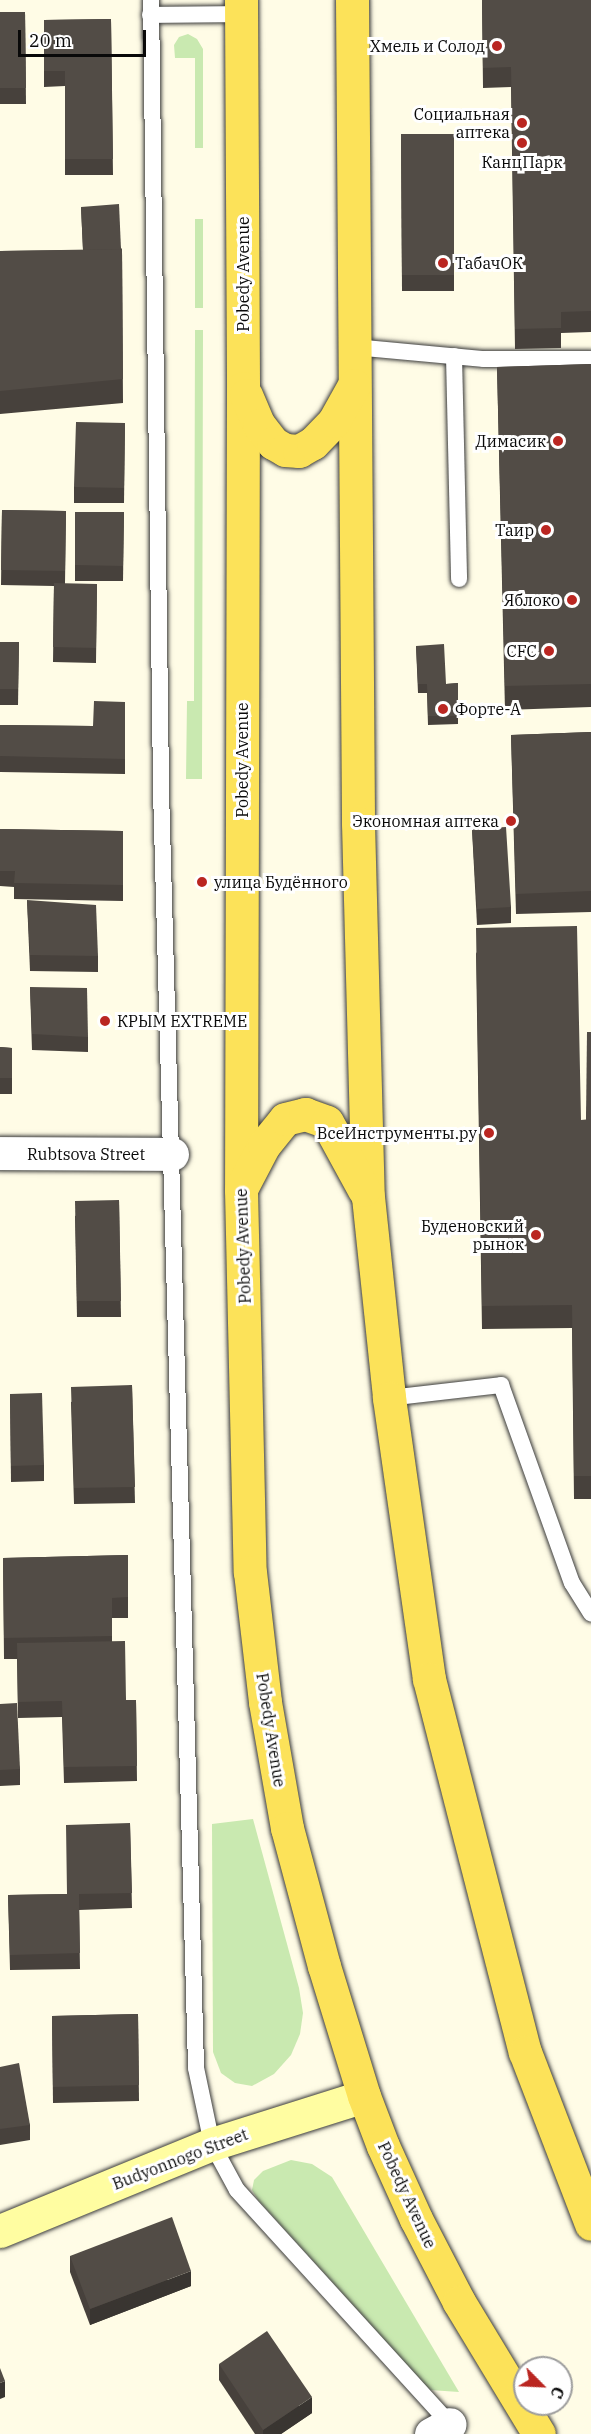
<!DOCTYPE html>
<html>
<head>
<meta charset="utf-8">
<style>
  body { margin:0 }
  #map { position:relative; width:591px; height:2434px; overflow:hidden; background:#fffce6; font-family:"IBM Plex Serif",serif }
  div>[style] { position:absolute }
  .green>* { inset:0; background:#c9e9b0 }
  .roads { filter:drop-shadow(0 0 2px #3c3c3c) drop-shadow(0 0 2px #3c3c3c) }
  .lane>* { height:16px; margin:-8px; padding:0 8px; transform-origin:8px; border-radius:8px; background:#fff }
  .street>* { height:33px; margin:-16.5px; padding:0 16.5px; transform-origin:16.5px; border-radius:16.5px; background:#fff }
  .secondary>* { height:33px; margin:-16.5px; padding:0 16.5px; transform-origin:16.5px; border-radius:16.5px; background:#fffda1 }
  .primary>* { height:33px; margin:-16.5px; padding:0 16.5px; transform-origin:16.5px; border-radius:16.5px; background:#fce259 }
  .wall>* { inset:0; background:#47413c }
  .shaded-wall>* { inset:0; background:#393531 }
  .building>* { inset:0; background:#524c46 }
  .dots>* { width:16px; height:16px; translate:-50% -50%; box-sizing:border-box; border:3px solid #fff; border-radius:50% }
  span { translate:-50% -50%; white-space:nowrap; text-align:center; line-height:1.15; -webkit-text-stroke:6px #fff; paint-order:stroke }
  .poi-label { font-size:16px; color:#090909 }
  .right { translate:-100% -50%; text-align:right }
  .left { translate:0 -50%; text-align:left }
  .street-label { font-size:16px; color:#090909 }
  .north { position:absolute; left:513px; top:2356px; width:60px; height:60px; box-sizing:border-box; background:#fff; border:2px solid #9d9d9d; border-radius:50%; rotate:114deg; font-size:16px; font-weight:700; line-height:24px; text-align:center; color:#090909 }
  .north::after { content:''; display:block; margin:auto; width:21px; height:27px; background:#ba2621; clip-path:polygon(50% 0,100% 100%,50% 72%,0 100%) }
  .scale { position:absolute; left:18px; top:30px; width:128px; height:27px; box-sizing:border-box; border:3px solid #090909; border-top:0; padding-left:8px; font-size:18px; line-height:21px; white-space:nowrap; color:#090909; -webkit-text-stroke:4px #fff; paint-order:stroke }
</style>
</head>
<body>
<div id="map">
  <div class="green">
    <div style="clip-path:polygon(188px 34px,197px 39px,203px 49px,203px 148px,195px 148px,195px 58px,175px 58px,174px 45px,179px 37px)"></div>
    <div style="clip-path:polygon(195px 219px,203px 219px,203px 308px,195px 308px)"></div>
    <div style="clip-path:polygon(195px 330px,203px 330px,202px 779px,186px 779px,187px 701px,194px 701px)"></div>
    <div style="clip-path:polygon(253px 1819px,299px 1988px,303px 2013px,300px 2034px,291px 2055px,274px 2074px,252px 2086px,235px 2083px,221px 2073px,213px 2052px,212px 1824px)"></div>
    <div style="clip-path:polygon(291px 2160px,312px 2164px,332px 2177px,459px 2392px,430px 2390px,258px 2200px,252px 2190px,254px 2180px,263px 2171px)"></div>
  </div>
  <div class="roads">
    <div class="lane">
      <div style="left:151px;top:0;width:790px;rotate:89.27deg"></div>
      <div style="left:161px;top:790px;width:1278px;rotate:88.43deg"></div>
      <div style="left:196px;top:2068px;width:78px;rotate:78.1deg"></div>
      <div style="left:212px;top:2144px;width:52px;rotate:61.5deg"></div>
      <div style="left:237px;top:2190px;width:321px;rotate:47.7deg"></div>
      <div style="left:150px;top:15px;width:91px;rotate:-0.6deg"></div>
      <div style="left:354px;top:347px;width:131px;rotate:5.3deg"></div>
      <div style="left:484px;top:359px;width:107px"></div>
      <div style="left:454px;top:356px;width:223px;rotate:88.7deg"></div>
      <div style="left:389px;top:1398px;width:113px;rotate:-6.6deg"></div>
      <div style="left:501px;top:1385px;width:210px;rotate:70.3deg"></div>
      <div style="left:572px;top:1583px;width:36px;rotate:58deg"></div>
    </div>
    <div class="street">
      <div style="left:0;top:1153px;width:172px;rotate:0.3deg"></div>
      <div style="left:431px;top:2434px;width:21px;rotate:-28deg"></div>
    </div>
    <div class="secondary">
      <div style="left:0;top:2231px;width:229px;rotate:-22.3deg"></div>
      <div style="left:212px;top:2144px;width:159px;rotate:-17.5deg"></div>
    </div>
    <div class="primary">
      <div style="left:241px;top:0;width:388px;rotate:89.7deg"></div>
      <div style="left:243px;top:388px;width:802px;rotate:90.14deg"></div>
      <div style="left:241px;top:1190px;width:382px;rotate:88.7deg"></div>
      <div style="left:250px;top:1572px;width:131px;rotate:83.4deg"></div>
      <div style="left:265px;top:1702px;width:128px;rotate:80.1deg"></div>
      <div style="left:287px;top:1828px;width:143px;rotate:75deg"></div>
      <div style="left:324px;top:1966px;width:136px;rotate:72.9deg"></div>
      <div style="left:364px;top:2096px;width:53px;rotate:69.2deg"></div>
      <div style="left:383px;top:2146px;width:80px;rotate:65.7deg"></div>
      <div style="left:416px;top:2219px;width:93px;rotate:62.6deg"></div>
      <div style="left:459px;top:2302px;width:154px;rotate:58.8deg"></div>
      <div style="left:352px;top:0;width:823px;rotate:89.58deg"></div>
      <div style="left:358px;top:823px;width:374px;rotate:88.5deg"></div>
      <div style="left:368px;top:1197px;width:202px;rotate:84deg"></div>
      <div style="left:389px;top:1398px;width:284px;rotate:81.9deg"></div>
      <div style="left:429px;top:1679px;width:385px;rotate:75.6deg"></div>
      <div style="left:525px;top:2052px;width:184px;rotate:69deg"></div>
      <div style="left:246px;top:395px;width:33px;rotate:67deg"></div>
      <div style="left:259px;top:425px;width:23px;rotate:52deg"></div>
      <div style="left:273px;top:443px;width:14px;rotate:30deg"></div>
      <div style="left:285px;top:450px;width:14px;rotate:4deg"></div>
      <div style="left:299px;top:451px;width:16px;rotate:-30deg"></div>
      <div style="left:313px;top:443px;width:30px;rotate:-46deg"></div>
      <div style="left:334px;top:421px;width:41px;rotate:-60.9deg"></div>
      <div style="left:243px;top:1185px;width:45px;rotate:-62.3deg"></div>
      <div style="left:264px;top:1145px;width:33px;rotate:-51deg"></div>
      <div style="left:285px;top:1119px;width:21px;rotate:-14deg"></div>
      <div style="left:305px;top:1114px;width:23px;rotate:20deg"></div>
      <div style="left:327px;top:1122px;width:77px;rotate:61.4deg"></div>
    </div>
  </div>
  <div class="wall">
    <div style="clip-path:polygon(482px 0,591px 0,591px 332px,561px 333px,561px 348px,515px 349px,511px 87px,483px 88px)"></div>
    <div style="clip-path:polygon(0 12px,25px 12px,26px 104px,0 104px)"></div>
    <div style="clip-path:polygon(111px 19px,113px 175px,65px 175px,65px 86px,44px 87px,44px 20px)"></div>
    <div style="clip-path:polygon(401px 134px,454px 134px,454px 291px,402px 291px)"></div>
    <div style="clip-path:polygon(81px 207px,122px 249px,123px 403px,0 414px,0 251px,83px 250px)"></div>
    <div style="clip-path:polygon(591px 364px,591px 707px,505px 710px,497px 367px)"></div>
    <div style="clip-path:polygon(125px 423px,124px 503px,74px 503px,74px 487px)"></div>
    <div style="clip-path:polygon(2px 510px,66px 511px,65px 584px,97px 584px,96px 663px,53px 662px,54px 586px,1px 585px)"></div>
    <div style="clip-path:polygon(75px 512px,124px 512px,123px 581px,75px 581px)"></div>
    <div style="clip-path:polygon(0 642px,19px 642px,18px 705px,0 705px)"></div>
    <div style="clip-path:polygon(416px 646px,446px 684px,458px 683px,458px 724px,428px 725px,427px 693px,418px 693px)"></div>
    <div style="clip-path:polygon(125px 702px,125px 774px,0 772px,0 725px,93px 726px)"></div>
    <div style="clip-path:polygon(591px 732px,591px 912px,516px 914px,511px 735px)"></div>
    <div style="clip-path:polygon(0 829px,123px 831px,123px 901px,14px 899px,14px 887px,0 886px)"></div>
    <div style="clip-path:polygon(472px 829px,511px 907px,511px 923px,477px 925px)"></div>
    <div style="clip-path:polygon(27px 900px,98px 956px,98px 972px,30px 971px)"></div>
    <div style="clip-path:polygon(476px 952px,581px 1120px,586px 1120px,591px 1032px,591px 1499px,574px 1499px,572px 1328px,482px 1329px)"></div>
    <div style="clip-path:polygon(30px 987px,88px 1037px,88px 1052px,32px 1050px)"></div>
    <div style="clip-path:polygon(0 1047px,12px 1048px,12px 1094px,0 1094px)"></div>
    <div style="clip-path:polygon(119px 1200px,121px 1317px,77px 1317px,75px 1216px)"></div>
    <div style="clip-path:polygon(132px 1385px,135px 1503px,74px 1504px,71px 1402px)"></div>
    <div style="clip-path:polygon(10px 1394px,44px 1465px,44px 1481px,11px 1482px)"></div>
    <div style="clip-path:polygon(128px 1555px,128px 1618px,112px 1618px,112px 1641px,126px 1700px,136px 1700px,137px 1781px,64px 1783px,62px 1717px,18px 1718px,17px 1659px,4px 1659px,3px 1558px)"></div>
    <div style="clip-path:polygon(0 1704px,20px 1769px,20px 1785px,0 1786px)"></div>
    <div style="clip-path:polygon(130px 1823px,132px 1908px,79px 1910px,80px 1969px,10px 1970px,8px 1895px,67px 1894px)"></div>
    <div style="clip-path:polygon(138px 2014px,139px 2101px,53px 2103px,52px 2016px)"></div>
    <div style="clip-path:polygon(0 2067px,30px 2125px,30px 2140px,0 2145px)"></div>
    <div style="clip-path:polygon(70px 2256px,191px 2286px,90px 2325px,70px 2272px)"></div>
    <div style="clip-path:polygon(219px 2364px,312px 2413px,281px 2434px,255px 2434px,219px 2380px)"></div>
  </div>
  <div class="shaded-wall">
    <div style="clip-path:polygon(191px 2271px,191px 2286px,90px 2325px,90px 2309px)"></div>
    <div style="clip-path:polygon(5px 2381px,5px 2397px,0 2399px,0 2383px)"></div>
    <div style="clip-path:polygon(312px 2397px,312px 2413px,281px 2434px,263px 2434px,263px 2430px)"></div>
  </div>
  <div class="building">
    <div style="clip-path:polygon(482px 0,591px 0,591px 311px,561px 312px,561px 328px,515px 329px,511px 67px,483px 68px)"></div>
    <div style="clip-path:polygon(0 12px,25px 12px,26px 88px,0 88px)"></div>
    <div style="clip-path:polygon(111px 19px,113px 159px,65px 159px,65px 71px,44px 71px,44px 20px)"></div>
    <div style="clip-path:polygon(401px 134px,454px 134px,454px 275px,402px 275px)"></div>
    <div style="clip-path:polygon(119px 204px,121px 249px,83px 250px,81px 207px)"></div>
    <div style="clip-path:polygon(122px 249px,123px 379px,0 391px,0 251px)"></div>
    <div style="clip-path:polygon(591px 364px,591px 684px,505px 686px,497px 367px)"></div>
    <div style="clip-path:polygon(76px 422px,125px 423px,124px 488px,74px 487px)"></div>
    <div style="clip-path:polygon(2px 510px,66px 511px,65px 571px,1px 570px)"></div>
    <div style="clip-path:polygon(75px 512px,124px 512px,123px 566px,75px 565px)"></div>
    <div style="clip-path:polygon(54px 583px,97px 584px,96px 648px,53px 647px)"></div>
    <div style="clip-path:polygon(0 642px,19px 642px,18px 689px,0 689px)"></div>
    <div style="clip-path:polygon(444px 644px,446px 684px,458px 683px,458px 716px,428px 716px,427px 684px,418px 684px,416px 646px)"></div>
    <div style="clip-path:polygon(94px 701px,125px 702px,125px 759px,0 756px,0 725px,93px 726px)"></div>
    <div style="clip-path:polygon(591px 732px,591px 891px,516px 894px,511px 735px)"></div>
    <div style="clip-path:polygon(506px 827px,511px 907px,477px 909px,472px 829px)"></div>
    <div style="clip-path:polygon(0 829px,123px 831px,123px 885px,14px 883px,15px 871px,0 871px)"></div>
    <div style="clip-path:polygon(27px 900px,96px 905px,98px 956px,30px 955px)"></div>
    <div style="clip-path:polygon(577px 926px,581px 1120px,591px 1119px,591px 1476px,574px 1476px,572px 1305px,482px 1306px,476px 928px)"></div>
    <div style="clip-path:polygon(30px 987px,87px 988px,88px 1037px,32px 1034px)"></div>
    <div style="clip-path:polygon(587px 1032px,591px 1032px,591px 1119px,587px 1120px,586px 1120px)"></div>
    <div style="clip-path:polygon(0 1047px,12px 1048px,12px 1078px,0 1078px)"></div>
    <div style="clip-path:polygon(119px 1200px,121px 1301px,77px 1301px,75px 1201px)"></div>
    <div style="clip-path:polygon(132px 1385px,135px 1487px,74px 1488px,71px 1387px)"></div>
    <div style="clip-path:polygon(42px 1393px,44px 1465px,11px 1466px,10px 1394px)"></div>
    <div style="clip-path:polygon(128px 1555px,128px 1597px,112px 1598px,112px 1636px,4px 1638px,3px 1558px)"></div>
    <div style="clip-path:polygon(125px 1641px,126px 1700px,136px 1700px,137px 1766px,64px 1767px,62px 1701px,18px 1702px,17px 1643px)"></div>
    <div style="clip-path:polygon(17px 1703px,20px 1769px,0 1770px,0 1704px)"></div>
    <div style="clip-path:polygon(130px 1823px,132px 1893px,79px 1894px,80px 1953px,10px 1955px,8px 1895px,67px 1894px,66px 1825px)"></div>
    <div style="clip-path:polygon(138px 2014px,139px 2085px,53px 2087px,52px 2016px)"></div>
    <div style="clip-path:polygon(19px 2063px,30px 2125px,0 2129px,0 2067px)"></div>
    <div style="clip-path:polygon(172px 2217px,191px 2271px,90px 2309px,70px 2256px)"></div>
    <div style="clip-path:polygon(267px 2331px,312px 2397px,263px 2430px,219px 2364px)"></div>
    <div style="clip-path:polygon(0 2368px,5px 2381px,0 2383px)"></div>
  </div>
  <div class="dots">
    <div style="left:497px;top:46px;background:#ba2621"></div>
    <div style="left:522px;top:123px;background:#ba2621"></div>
    <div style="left:522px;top:143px;background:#ba2621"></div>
    <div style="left:443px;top:263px;background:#ba2621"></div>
    <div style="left:558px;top:441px;background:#ba2621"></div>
    <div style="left:546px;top:530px;background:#ba2621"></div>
    <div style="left:572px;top:600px;background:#ba2621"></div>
    <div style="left:549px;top:651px;background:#ba2621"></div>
    <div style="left:443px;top:709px;background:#ba2621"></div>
    <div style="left:511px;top:821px;background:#ba2621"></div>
    <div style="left:202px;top:882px;background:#ba2621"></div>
    <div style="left:105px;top:1021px;background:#ba2621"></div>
    <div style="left:489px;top:1133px;background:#ba2621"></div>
    <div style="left:536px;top:1235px;background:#ba2621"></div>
  </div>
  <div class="poi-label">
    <span class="right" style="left:485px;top:46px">Хмель и Солод</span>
    <span class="right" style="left:510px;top:123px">Социальная<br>аптека</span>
    <span style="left:522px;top:162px">КанцПарк</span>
    <span class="left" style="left:455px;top:263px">ТабачОК</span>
    <span class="right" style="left:546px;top:441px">Димасик</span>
    <span class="right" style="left:534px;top:530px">Таир</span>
    <span class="right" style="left:560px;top:600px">Яблоко</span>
    <span class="right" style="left:537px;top:651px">CFC</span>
    <span class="left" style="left:455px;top:709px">Форте-А</span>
    <span class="right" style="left:499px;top:821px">Экономная аптека</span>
    <span class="left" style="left:214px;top:882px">улица Будённого</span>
    <span class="left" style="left:117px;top:1021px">КРЫМ EXTREME</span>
    <span class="right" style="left:477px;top:1133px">ВсеИнструменты.ру</span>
    <span class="right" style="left:524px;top:1235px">Буденовский<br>рынок</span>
  </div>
  <div class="street-label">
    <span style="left:243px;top:274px;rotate:-90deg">Pobedy Avenue</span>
    <span style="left:242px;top:760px;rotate:-90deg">Pobedy Avenue</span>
    <span style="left:86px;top:1154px">Rubtsova Street</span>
    <span style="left:243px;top:1246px;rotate:-92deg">Pobedy Avenue</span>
    <span style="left:271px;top:1730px;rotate:81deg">Pobedy Avenue</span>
    <span style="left:180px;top:2159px;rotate:-21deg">Budyonnogo Street</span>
    <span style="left:407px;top:2195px;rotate:65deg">Pobedy Avenue</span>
  </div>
  <div class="north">С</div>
  <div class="scale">20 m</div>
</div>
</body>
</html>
